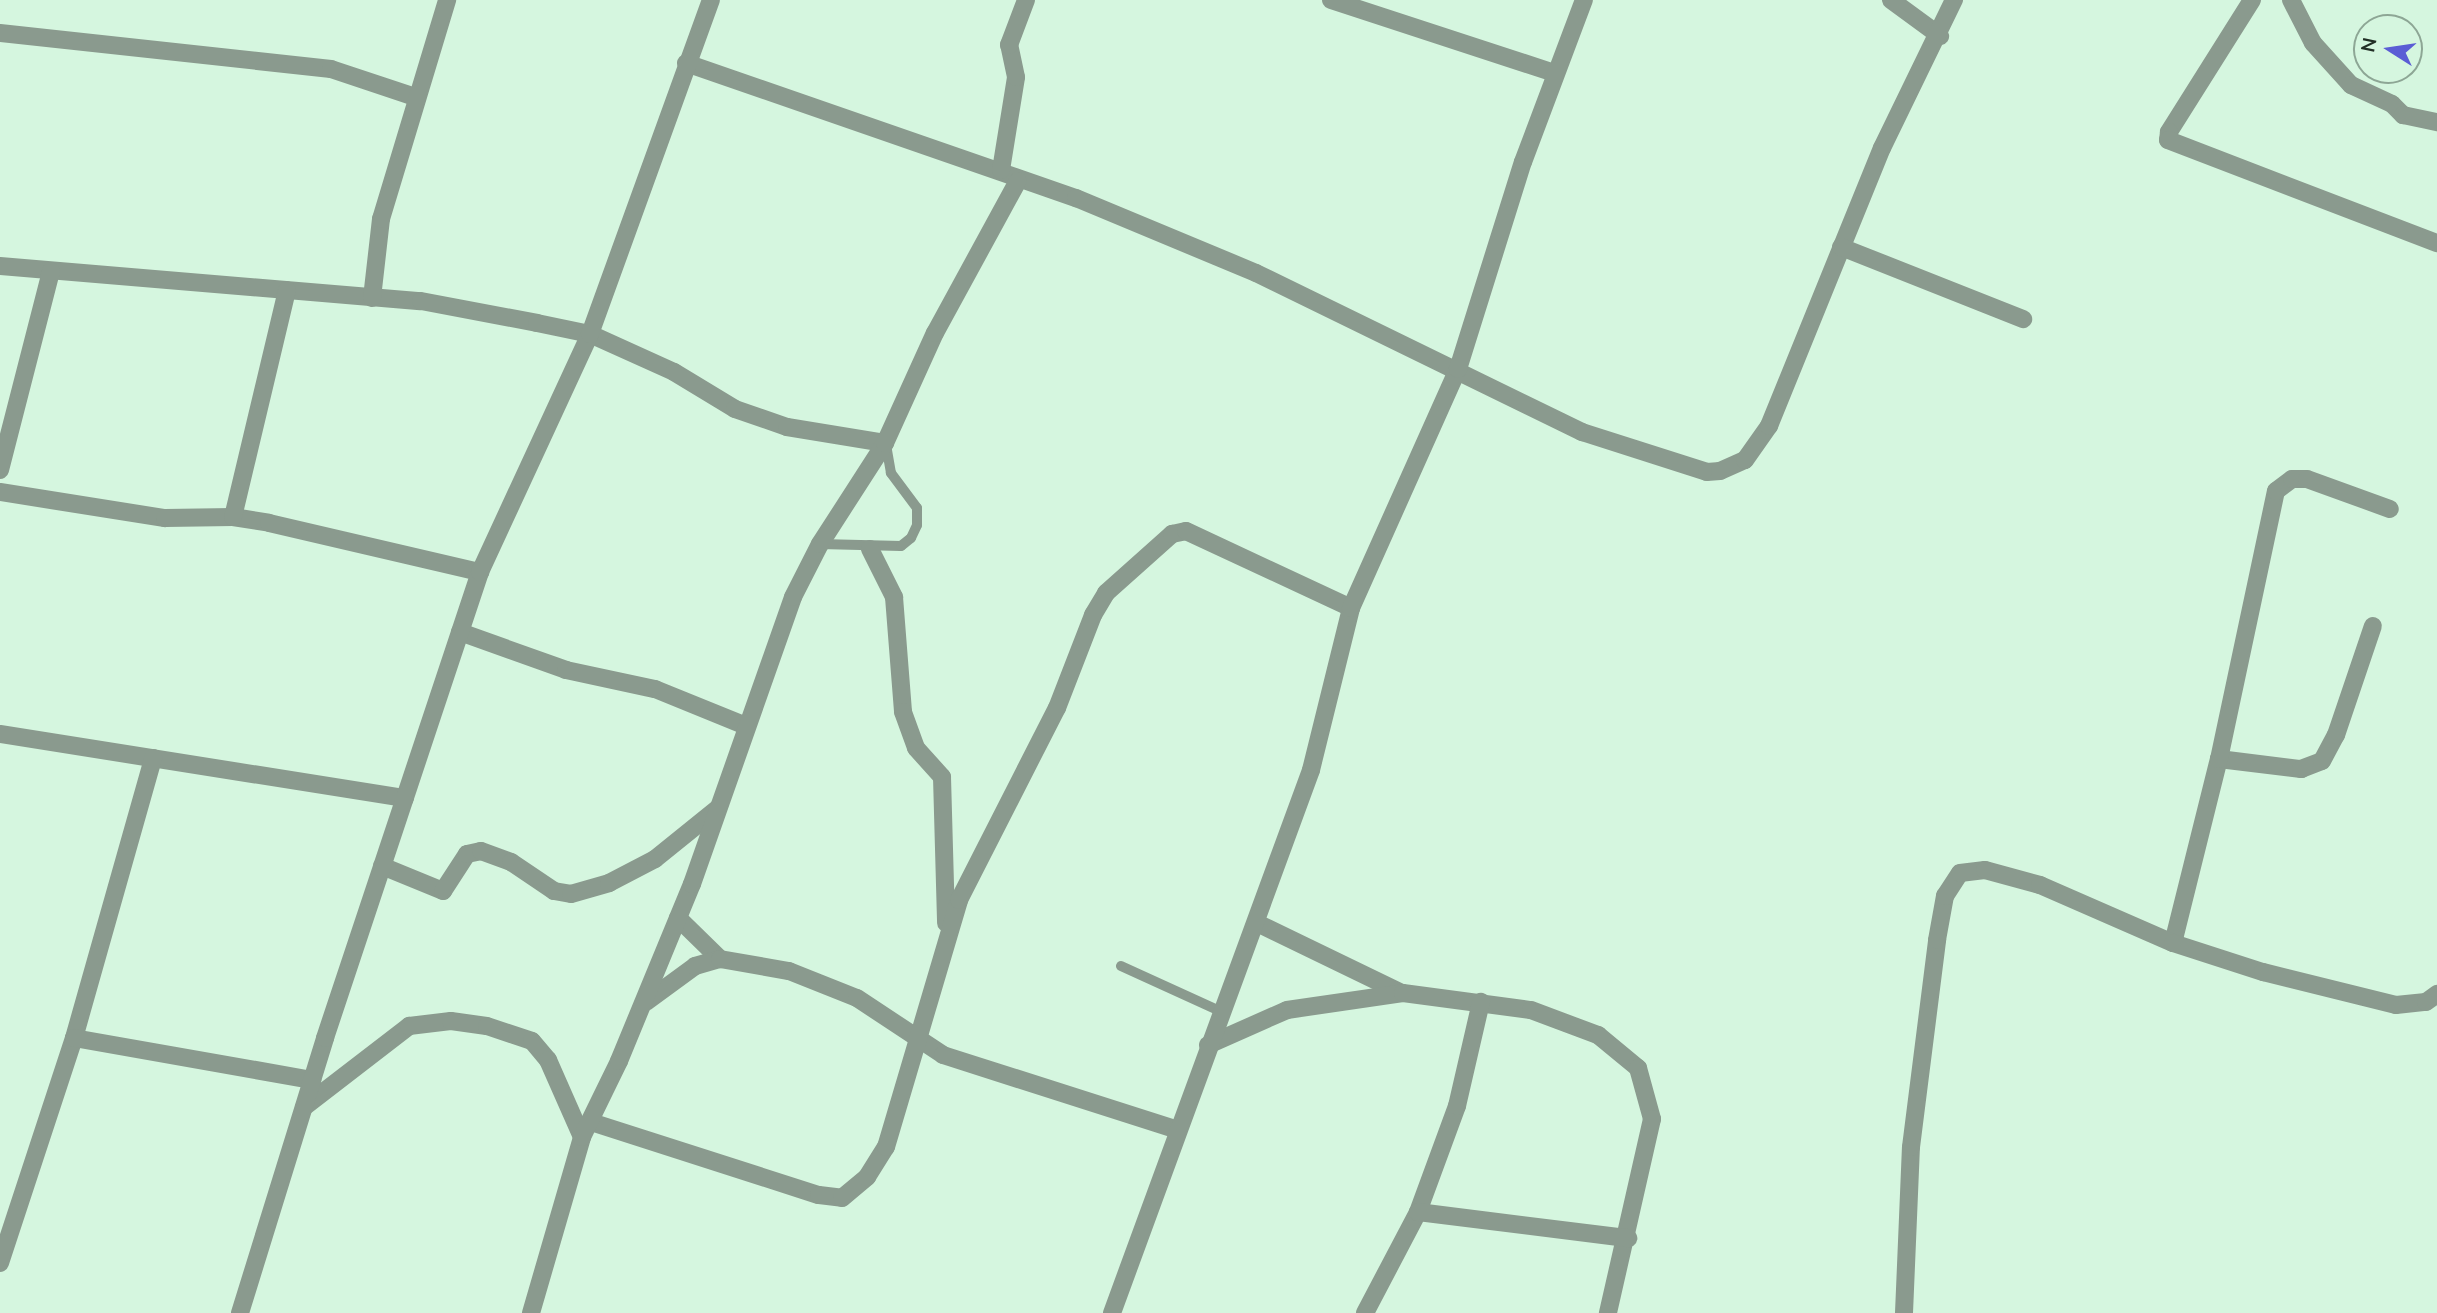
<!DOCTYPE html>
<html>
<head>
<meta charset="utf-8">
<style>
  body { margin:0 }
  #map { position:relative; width:2437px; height:1313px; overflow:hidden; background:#d5f6df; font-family:"Nunito Sans",sans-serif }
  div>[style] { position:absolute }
  .service>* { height:10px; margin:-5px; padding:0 5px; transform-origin:5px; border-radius:5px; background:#8a9a8e }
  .minor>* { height:18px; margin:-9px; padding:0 9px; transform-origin:9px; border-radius:9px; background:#8a9a8e }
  span { translate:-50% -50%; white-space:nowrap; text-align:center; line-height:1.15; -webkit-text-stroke:5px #d5f6df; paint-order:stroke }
  .north { position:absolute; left:2353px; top:14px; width:70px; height:70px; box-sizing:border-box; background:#d5f6df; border:2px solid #8da695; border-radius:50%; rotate:282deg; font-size:19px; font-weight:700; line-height:28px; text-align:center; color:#222f26 }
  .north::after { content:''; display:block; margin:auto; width:24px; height:32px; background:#5b5dd5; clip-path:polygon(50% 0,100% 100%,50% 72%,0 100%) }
</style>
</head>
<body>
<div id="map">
  <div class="service">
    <div style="left:820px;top:544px;width:81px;rotate:1.4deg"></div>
    <div style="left:901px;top:546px;width:13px;rotate:-39deg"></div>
    <div style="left:911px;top:538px;width:14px;rotate:-65deg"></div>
    <div style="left:917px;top:525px;width:17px;rotate:-90deg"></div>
    <div style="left:917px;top:508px;width:44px;rotate:-126.6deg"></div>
    <div style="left:891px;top:473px;width:29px;rotate:-100deg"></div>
    <div style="left:1121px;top:966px;width:111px;rotate:24.5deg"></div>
  </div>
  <div class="minor">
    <div style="left:1331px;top:0;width:235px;rotate:18.1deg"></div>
    <div style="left:1891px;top:0;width:61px;rotate:36.3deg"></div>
    <div style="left:2252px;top:0;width:156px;rotate:122.2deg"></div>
    <div style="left:2169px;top:132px;width:8px;rotate:97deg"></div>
    <div style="left:2168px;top:140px;width:288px;rotate:21deg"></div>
    <div style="left:2291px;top:0;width:48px;rotate:62.9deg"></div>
    <div style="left:2313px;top:43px;width:57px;rotate:47.9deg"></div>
    <div style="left:2351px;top:85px;width:45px;rotate:24.9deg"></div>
    <div style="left:2392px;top:104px;width:16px;rotate:45deg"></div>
    <div style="left:2403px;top:115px;width:35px;rotate:12deg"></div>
    <div style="left:0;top:33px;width:333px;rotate:6.2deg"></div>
    <div style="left:331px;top:69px;width:89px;rotate:18.4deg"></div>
    <div style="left:686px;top:63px;width:413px;rotate:19.1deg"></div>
    <div style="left:1076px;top:198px;width:195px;rotate:22.6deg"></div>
    <div style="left:1256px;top:273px;width:363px;rotate:26deg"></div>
    <div style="left:1582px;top:432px;width:131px;rotate:17.7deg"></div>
    <div style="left:1707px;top:472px;width:13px;rotate:-4deg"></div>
    <div style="left:1720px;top:471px;width:27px;rotate:-24deg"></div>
    <div style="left:1745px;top:460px;width:42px;rotate:-54.8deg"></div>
    <div style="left:1769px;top:426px;width:300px;rotate:-67.9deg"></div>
    <div style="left:1882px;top:148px;width:165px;rotate:-64.1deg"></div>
    <div style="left:1001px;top:170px;width:94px;rotate:-80.8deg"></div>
    <div style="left:1016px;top:77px;width:33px;rotate:-102deg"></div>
    <div style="left:1009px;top:45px;width:48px;rotate:-69.3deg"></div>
    <div style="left:1841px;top:247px;width:196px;rotate:21.6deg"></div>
    <div style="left:0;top:266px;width:422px;rotate:4.8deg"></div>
    <div style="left:421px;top:301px;width:118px;rotate:10.7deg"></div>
    <div style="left:537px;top:323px;width:54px;rotate:11.7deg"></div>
    <div style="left:590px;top:334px;width:92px;rotate:24.3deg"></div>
    <div style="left:674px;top:372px;width:71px;rotate:31.2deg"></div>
    <div style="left:735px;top:409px;width:55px;rotate:19.1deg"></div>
    <div style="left:787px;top:427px;width:99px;rotate:9.3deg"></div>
    <div style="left:372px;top:298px;width:80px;rotate:-83.5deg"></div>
    <div style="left:381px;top:219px;width:229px;rotate:-73.2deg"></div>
    <div style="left:0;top:470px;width:205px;rotate:-75.6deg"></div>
    <div style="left:0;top:492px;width:167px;rotate:9deg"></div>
    <div style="left:165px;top:518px;width:68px;rotate:-0.8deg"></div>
    <div style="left:233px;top:517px;width:36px;rotate:9deg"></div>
    <div style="left:269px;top:523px;width:217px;rotate:13.1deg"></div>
    <div style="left:233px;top:517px;width:233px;rotate:-76.6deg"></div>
    <div style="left:870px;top:549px;width:54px;rotate:63.4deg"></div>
    <div style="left:894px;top:597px;width:115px;rotate:85.5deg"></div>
    <div style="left:903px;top:712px;width:38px;rotate:70deg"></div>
    <div style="left:916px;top:748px;width:39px;rotate:48deg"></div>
    <div style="left:942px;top:777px;width:146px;rotate:88.4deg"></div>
    <div style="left:460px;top:632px;width:113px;rotate:19.7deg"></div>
    <div style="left:566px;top:670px;width:91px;rotate:12.1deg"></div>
    <div style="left:655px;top:689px;width:98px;rotate:22.1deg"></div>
    <div style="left:0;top:734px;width:410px;rotate:9deg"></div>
    <div style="left:2219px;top:759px;width:83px;rotate:7deg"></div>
    <div style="left:2301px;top:769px;width:22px;rotate:-21deg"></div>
    <div style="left:2322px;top:761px;width:30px;rotate:-62deg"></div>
    <div style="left:2336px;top:735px;width:115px;rotate:-71.3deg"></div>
    <div style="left:382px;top:866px;width:66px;rotate:22.3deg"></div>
    <div style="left:443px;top:891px;width:44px;rotate:-57deg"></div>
    <div style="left:467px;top:854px;width:14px;rotate:-12deg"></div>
    <div style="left:481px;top:851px;width:32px;rotate:20deg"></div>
    <div style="left:511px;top:862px;width:52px;rotate:34deg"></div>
    <div style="left:554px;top:891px;width:17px;rotate:10deg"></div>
    <div style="left:571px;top:894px;width:40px;rotate:-16deg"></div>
    <div style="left:609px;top:883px;width:52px;rotate:-27.6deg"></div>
    <div style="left:655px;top:859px;width:80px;rotate:-38.9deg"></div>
    <div style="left:678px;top:918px;width:59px;rotate:44.3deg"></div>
    <div style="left:1257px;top:923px;width:161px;rotate:25.8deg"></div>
    <div style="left:2173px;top:943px;width:190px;rotate:-76deg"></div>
    <div style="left:2219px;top:759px;width:274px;rotate:-78deg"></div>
    <div style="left:2276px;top:491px;width:20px;rotate:-37deg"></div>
    <div style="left:2292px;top:479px;width:15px"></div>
    <div style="left:2307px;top:479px;width:88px;rotate:19.9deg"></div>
    <div style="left:646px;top:1002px;width:61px;rotate:-36.3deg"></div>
    <div style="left:695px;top:966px;width:26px;rotate:-16deg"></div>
    <div style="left:720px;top:959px;width:70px;rotate:9.9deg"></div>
    <div style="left:789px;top:971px;width:73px;rotate:21.7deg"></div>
    <div style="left:857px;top:998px;width:103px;rotate:33.5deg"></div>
    <div style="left:943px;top:1055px;width:247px;rotate:17.7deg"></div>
    <div style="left:74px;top:1038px;width:291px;rotate:-74.2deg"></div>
    <div style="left:1208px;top:1045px;width:86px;rotate:-23.9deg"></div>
    <div style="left:1287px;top:1010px;width:117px;rotate:-8.3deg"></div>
    <div style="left:1403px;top:993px;width:129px;rotate:7.6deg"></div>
    <div style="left:1531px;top:1010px;width:72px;rotate:20.5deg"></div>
    <div style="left:1598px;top:1035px;width:52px;rotate:39.5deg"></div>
    <div style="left:1638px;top:1068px;width:53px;rotate:74.6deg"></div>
    <div style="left:1652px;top:1119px;width:199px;rotate:102.8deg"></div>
    <div style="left:304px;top:1107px;width:133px;rotate:-37.6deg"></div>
    <div style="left:409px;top:1026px;width:42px;rotate:-6.8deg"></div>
    <div style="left:451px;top:1021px;width:36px;rotate:8deg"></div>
    <div style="left:487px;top:1026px;width:47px;rotate:18.4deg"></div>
    <div style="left:532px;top:1041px;width:25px;rotate:50deg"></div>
    <div style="left:548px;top:1060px;width:84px;rotate:66.2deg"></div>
    <div style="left:591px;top:1122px;width:239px;rotate:17.8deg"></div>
    <div style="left:819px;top:1195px;width:23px;rotate:7deg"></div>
    <div style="left:842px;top:1198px;width:33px;rotate:-40deg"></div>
    <div style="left:867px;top:1177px;width:36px;rotate:-58deg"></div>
    <div style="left:886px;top:1147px;width:258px;rotate:-73.5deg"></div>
    <div style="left:959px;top:900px;width:216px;rotate:-63deg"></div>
    <div style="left:1057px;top:708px;width:100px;rotate:-68.8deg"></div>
    <div style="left:1093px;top:615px;width:26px;rotate:-59deg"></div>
    <div style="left:1106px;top:593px;width:89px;rotate:-41.8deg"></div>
    <div style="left:1172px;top:534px;width:14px;rotate:-12deg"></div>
    <div style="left:1186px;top:531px;width:182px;rotate:25deg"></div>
    <div style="left:1418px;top:1212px;width:113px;rotate:-69.8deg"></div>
    <div style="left:1457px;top:1106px;width:107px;rotate:-77deg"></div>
    <div style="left:0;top:1263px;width:237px;rotate:-71.8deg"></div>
    <div style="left:74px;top:1038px;width:242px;rotate:10deg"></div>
    <div style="left:240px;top:1313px;width:288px;rotate:-72.8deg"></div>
    <div style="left:325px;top:1038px;width:491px;rotate:-71.6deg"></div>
    <div style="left:480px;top:572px;width:262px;rotate:-65.2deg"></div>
    <div style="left:590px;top:334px;width:355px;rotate:-70.1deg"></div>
    <div style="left:531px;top:1313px;width:183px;rotate:-73.8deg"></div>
    <div style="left:582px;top:1137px;width:85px;rotate:-64deg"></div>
    <div style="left:619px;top:1061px;width:191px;rotate:-67.6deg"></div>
    <div style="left:692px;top:884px;width:304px;rotate:-70.6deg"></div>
    <div style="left:793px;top:597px;width:59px;rotate:-63deg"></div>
    <div style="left:820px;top:544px;width:120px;rotate:-57.2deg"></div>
    <div style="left:885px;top:443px;width:121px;rotate:-65.6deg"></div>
    <div style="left:935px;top:333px;width:173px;rotate:-61.4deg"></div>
    <div style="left:1112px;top:1313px;width:578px;rotate:-69.87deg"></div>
    <div style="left:1311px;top:770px;width:167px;rotate:-76.1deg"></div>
    <div style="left:1351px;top:608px;width:262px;rotate:-65.9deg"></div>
    <div style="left:1458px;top:369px;width:217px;rotate:-72.6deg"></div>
    <div style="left:1523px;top:162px;width:173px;rotate:-69.4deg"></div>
    <div style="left:1365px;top:1313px;width:114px;rotate:-62.3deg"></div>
    <div style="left:1418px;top:1212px;width:212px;rotate:7.1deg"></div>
    <div style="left:1904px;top:1313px;width:166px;rotate:-87.6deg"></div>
    <div style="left:1911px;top:1147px;width:209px;rotate:-82.8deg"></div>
    <div style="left:1937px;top:940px;width:45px;rotate:-79.7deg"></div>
    <div style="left:1945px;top:896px;width:27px;rotate:-57deg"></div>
    <div style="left:1960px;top:873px;width:25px;rotate:-7deg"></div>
    <div style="left:1985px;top:870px;width:57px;rotate:15.3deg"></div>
    <div style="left:2040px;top:885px;width:145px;rotate:23.6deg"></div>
    <div style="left:2173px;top:943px;width:95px;rotate:17.9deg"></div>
    <div style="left:2263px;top:972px;width:137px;rotate:13.9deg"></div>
    <div style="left:2396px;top:1005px;width:30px;rotate:-6deg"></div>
    <div style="left:2426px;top:1002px;width:14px;rotate:-36deg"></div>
  </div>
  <div class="north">N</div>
</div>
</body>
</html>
